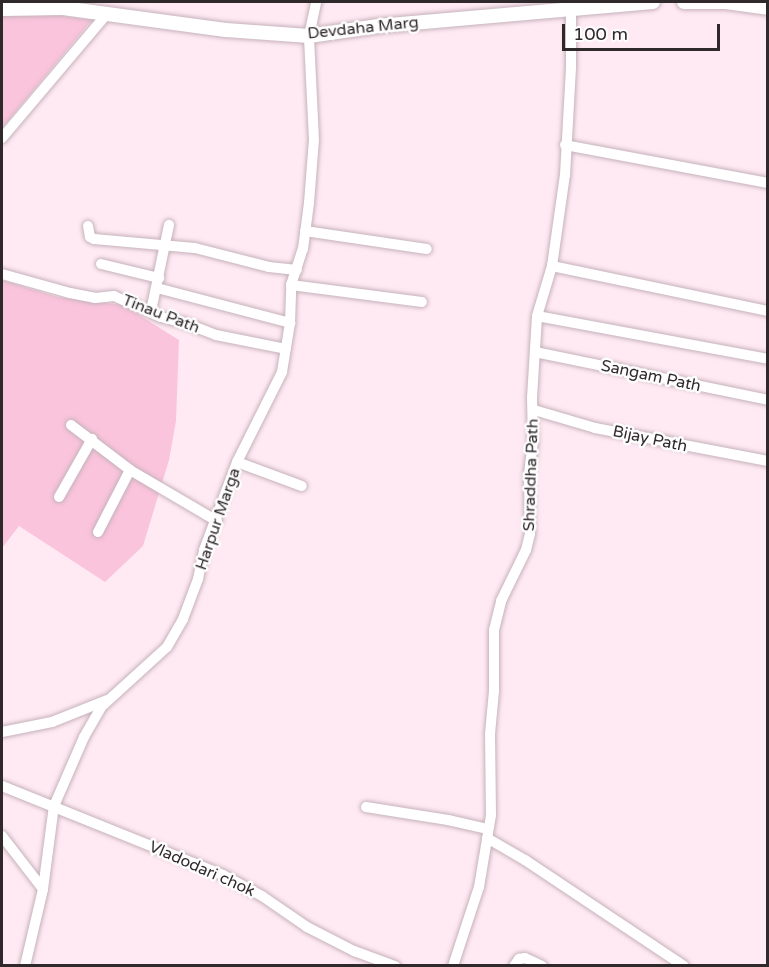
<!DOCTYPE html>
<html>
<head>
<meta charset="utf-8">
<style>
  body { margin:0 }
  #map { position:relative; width:769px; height:967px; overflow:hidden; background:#ffeaf3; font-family:"Varela Round",sans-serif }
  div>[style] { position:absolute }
  .green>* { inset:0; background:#fac4dc }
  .roads { filter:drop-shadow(0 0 2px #c6b2bb) drop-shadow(0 0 2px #c6b2bb) }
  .minor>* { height:10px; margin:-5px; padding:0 5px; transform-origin:5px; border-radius:5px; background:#fff }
  .major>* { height:14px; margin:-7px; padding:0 7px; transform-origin:7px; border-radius:7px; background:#fff }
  span { translate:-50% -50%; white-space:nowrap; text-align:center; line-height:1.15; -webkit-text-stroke:5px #fdfdfd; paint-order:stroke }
  .street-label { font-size:16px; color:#30292c }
  .frame { position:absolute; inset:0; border:3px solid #30292c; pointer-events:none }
  .scale { position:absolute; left:562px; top:24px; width:158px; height:27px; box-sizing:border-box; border:3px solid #30292c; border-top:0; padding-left:8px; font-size:18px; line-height:21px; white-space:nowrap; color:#30292c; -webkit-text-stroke:4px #fdfdfd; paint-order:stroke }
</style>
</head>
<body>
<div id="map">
  <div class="green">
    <div style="clip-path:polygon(48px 14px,92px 20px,2px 128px,2px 16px)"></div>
    <div style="clip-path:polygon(2px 280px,57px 297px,123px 305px,179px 340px,176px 421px,169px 460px,143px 546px,105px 582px,19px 526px,2px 548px)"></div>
  </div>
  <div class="roads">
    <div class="minor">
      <div style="left:2px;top:138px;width:161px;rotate:-49.8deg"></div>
      <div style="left:565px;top:145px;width:207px;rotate:10.6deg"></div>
      <div style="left:88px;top:226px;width:11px;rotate:80deg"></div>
      <div style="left:90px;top:237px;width:4px;rotate:27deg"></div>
      <div style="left:94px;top:239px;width:101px;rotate:5.1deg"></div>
      <div style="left:195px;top:248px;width:76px;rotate:14.4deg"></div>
      <div style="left:269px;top:267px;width:28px;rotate:6deg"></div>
      <div style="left:305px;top:231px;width:123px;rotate:8.4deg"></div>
      <div style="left:101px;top:264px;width:60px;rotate:13.6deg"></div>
      <div style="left:552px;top:266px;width:221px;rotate:11.8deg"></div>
      <div style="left:2px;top:274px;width:71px;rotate:15.6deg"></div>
      <div style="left:70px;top:293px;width:25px;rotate:11deg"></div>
      <div style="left:95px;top:298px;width:19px;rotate:-6deg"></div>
      <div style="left:114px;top:296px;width:51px;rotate:24.1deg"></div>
      <div style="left:161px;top:317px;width:25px;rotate:14deg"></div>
      <div style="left:185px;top:323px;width:33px;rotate:21deg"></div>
      <div style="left:216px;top:335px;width:71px;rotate:11.3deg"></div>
      <div style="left:291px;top:285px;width:132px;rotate:7.4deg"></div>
      <div style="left:157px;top:288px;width:138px;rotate:14.7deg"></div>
      <div style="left:151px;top:311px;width:88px;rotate:-78.2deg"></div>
      <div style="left:537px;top:316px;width:235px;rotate:10.5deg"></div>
      <div style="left:535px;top:352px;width:238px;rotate:11.6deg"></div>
      <div style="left:534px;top:410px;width:64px;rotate:16.4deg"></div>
      <div style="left:595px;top:428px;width:176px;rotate:10.8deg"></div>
      <div style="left:71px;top:425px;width:74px;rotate:37.3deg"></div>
      <div style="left:130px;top:470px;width:101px;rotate:30.4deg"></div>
      <div style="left:237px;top:462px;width:69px;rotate:20.3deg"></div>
      <div style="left:59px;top:497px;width:67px;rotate:-60.4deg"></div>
      <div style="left:98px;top:532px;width:70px;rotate:-62.7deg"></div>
      <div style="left:2px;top:732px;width:51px;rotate:-11.3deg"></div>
      <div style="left:52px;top:722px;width:59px;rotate:-21.8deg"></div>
      <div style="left:2px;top:786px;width:238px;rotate:21.9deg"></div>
      <div style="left:223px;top:875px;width:44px;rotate:28.3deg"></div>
      <div style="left:262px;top:896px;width:55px;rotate:34.6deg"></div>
      <div style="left:307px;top:927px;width:53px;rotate:27.1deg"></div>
      <div style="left:354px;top:951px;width:44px;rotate:20.1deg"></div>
      <div style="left:366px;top:807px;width:83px;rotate:9deg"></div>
      <div style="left:448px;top:820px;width:41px;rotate:12.7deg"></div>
      <div style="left:2px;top:836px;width:67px;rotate:52.3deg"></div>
      <div style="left:487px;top:838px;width:44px;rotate:30.1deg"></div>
      <div style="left:525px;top:860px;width:191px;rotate:33.7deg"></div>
      <div style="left:25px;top:966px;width:79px;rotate:-76.8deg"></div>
      <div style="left:43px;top:889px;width:84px;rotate:-82.5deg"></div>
      <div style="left:54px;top:806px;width:75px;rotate:-66.5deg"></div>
      <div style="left:84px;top:737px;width:34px;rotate:-60deg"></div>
      <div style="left:101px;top:707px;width:89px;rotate:-42.3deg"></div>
      <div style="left:167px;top:647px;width:32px;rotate:-60deg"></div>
      <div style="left:183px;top:619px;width:43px;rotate:-69.4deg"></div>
      <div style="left:198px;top:579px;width:30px;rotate:-78deg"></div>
      <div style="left:204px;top:550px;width:94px;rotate:-69.4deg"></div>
      <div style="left:237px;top:462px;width:101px;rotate:-63.4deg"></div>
      <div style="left:282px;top:372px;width:50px;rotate:-80.7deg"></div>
      <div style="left:290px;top:323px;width:38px;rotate:-88deg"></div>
      <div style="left:291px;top:285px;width:38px;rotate:-72deg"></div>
      <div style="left:303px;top:249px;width:46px;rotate:-82.6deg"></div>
      <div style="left:309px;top:203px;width:63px;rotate:-85.5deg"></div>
      <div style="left:314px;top:140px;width:104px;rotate:-92.8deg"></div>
      <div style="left:309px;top:36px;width:35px;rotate:-78deg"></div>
      <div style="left:453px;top:966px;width:83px;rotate:-71.8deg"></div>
      <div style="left:479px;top:887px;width:73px;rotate:-80.5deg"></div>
      <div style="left:491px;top:815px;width:81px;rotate:-90.7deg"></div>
      <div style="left:490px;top:734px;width:43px;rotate:-84.7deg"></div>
      <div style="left:494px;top:691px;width:61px;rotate:-90deg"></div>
      <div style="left:494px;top:630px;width:30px;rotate:-76deg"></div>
      <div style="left:501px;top:601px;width:57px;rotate:-63.9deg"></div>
      <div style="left:526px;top:550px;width:16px;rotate:-76deg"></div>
      <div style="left:530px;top:534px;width:60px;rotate:-91deg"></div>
      <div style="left:529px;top:474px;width:33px;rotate:-83deg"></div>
      <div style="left:533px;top:441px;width:43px;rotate:-91.3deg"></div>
      <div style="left:532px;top:398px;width:82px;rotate:-86.5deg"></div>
      <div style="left:537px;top:316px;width:52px;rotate:-73.3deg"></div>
      <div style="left:552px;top:266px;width:92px;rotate:-81.9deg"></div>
      <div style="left:565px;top:175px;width:108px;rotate:-86.8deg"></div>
      <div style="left:571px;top:67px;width:57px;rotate:-90deg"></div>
      <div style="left:514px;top:966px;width:9px;rotate:-54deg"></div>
      <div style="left:519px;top:959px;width:6px;rotate:-9deg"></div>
      <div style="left:525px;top:958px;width:19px;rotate:25deg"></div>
    </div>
    <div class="major">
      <div style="left:684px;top:2px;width:42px"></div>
      <div style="left:726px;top:2px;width:42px;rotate:8.1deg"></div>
      <div style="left:2px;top:9px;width:61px;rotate:-0.9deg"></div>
      <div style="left:63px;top:8px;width:164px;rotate:7.7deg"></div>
      <div style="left:226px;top:30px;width:83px;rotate:4.1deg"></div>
      <div style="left:309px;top:36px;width:70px;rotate:-8.2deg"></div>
      <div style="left:378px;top:26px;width:276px;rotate:-5deg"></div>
    </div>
  </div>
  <div class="street-label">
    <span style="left:363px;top:28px;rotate:-6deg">Devdaha Marg</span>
    <span style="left:161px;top:314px;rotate:21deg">Tinau Path</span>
    <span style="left:651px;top:376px;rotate:12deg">Sangam Path</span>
    <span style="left:650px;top:439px;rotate:12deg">Bijay Path</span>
    <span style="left:531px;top:475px;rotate:-88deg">Shraddha Path</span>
    <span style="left:218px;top:519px;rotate:-71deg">Harpur Marga</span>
    <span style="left:202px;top:869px;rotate:24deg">Vladodari chok</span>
  </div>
  <div class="frame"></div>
  <div class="scale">100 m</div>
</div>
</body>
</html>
